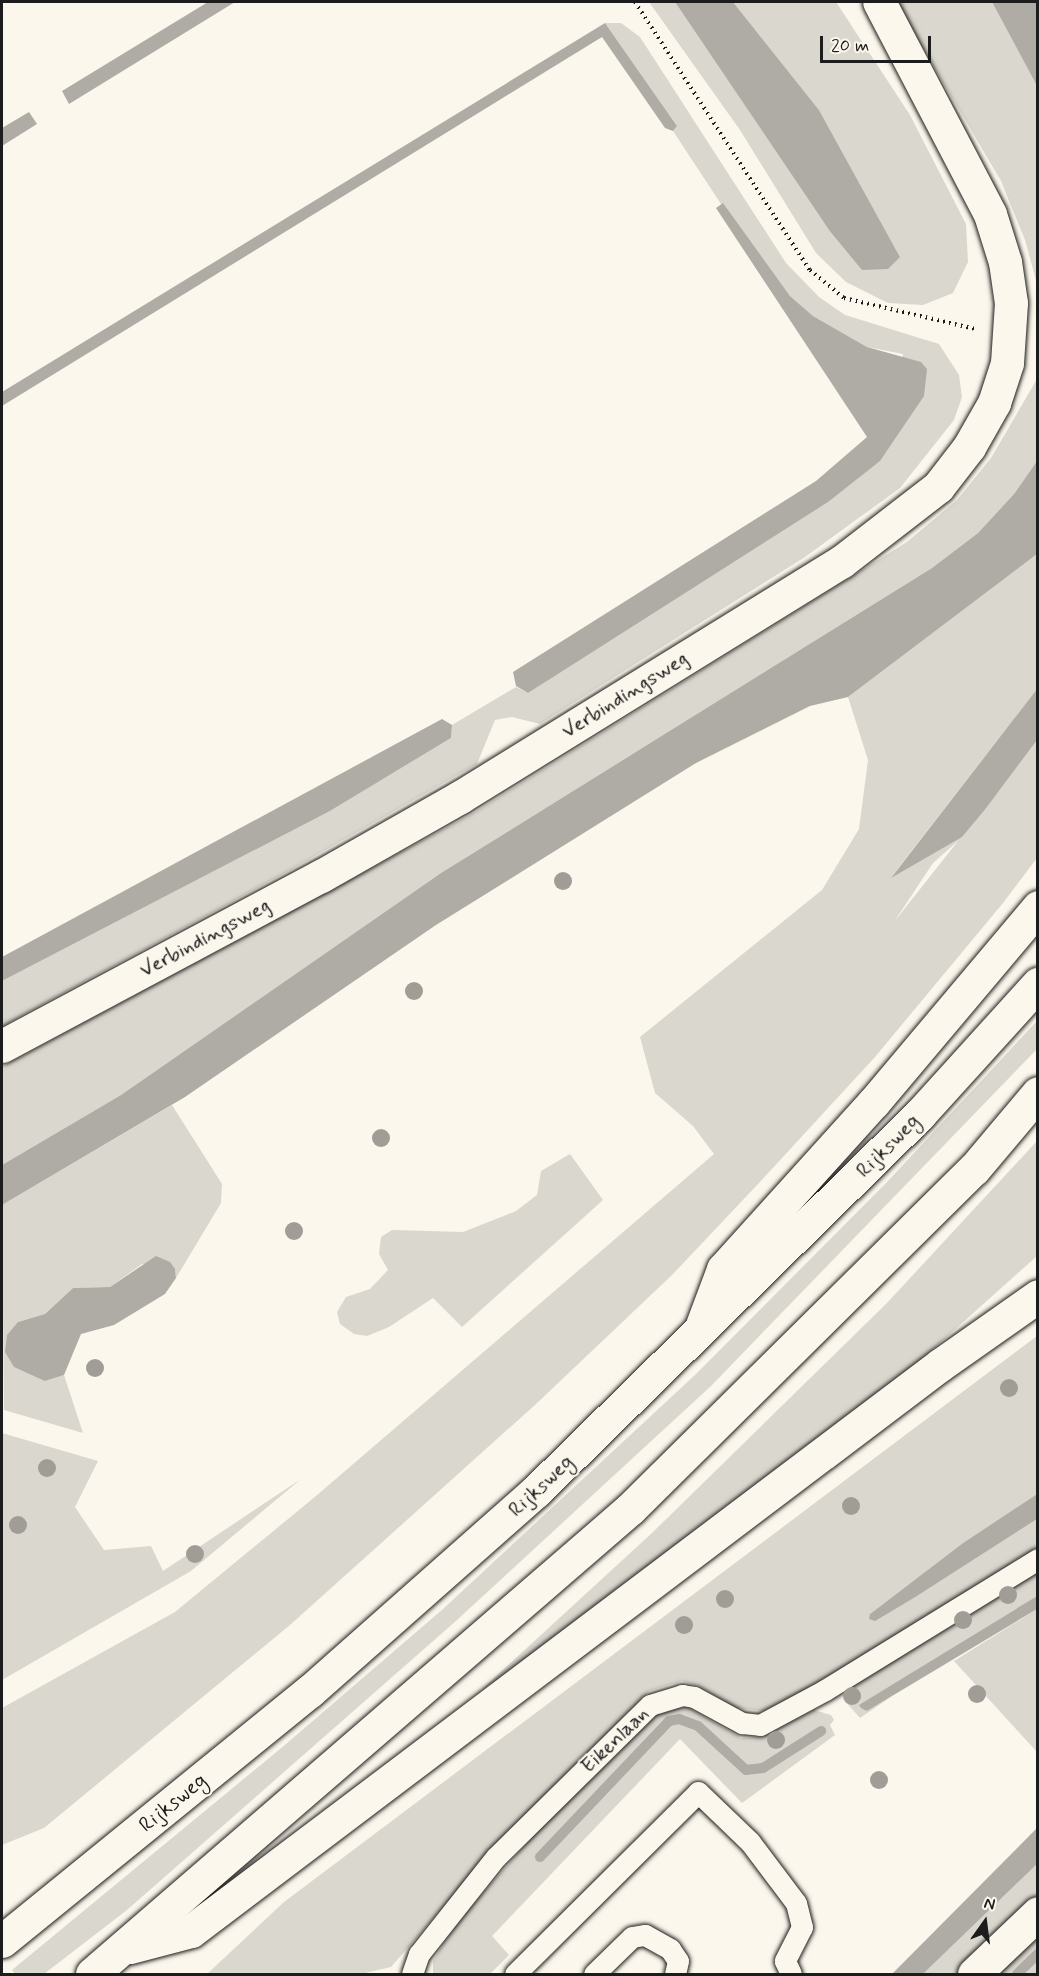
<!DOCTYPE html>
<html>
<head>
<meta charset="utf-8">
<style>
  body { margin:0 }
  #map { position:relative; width:1039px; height:1976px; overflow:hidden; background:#fbf7ec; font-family:Mynerve,sans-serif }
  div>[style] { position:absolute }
  .green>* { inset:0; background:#dad7ce }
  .water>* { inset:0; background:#afaca5 }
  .stream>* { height:10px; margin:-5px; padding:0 5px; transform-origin:5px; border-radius:5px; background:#afaca5 }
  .path>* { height:4px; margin-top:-2px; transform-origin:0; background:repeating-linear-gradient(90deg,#1c1c1c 0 1.5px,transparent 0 6px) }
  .roads { filter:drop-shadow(0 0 2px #1c1c1c) drop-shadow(0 0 2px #1c1c1c) }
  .service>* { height:21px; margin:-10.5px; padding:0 10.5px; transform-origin:10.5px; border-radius:10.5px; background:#fbf7ec }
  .minor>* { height:33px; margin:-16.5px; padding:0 16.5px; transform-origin:16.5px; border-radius:16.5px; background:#fbf7ec }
  .tertiary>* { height:33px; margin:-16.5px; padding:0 16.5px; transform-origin:16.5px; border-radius:16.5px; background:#fbf7ec }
  .motorway>* { height:33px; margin:-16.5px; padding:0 16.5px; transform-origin:16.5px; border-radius:16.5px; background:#fbf7ec }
  .trees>* { width:18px; height:18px; margin:-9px; border-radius:50%; background:#a09d97 }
  span { translate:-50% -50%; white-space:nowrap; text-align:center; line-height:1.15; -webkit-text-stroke:4.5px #fbf7ec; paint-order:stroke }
  .street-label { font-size:21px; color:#1c1c1c }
  .frame { position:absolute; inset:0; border:3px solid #1c1c1c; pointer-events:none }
  .north { position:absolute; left:955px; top:1892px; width:60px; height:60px; -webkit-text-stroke:4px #fbf7ec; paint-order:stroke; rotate:14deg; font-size:16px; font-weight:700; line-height:24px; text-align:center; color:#1c1c1c }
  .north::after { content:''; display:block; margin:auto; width:21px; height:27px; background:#1c1c1c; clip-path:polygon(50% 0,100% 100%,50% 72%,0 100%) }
  .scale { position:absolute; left:820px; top:36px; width:111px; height:27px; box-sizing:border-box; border:3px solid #1c1c1c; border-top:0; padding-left:8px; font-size:18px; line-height:21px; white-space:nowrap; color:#1c1c1c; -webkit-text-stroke:4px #fbf7ec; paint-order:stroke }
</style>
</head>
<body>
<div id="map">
  <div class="green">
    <div style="clip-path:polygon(649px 2px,675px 2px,829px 230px,900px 257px,819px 110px,733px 2px,836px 2px,910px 115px,966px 224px,968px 262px,953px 293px,923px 305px,888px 303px,846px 282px,816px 253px,740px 130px)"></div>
    <div style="clip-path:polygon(896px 2px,992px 2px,1037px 86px,1037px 284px,1025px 240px,1001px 181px)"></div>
    <div style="clip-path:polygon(605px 23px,621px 23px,640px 37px,786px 263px,819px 297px,845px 315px,939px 344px,959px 375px,962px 397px,954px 420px,900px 488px,805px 557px,540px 724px,512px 717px,495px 720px,477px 764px,292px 869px,2px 1026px,2px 981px,330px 811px,451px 738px,452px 725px,516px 687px,528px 693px,880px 461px,903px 354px,867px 347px,813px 316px,790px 296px,721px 204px,673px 131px,677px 126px)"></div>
    <div style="clip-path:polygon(1037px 379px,1037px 461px,1014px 494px,978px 533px,932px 568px,441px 873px,121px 1095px,2px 1165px,2px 1067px,472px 814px,907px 542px,957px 500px,991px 458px)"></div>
    <div style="clip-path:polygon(evenodd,1037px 554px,1037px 689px,892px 876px,987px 807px,1037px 740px,1037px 858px,1003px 903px,875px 1057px,759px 1183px,672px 1275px,536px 1404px,290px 1625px,44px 1828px,2px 1845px,2px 1708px,175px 1612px,316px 1496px,714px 1154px,693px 1126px,655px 1093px,640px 1037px,822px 890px,859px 829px,868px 760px,848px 697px,1037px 554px,958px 841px,894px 922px,933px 863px,958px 841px)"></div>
    <div style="clip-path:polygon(1037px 1021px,1037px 1049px,711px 1386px,457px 1620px,127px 1910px,44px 1974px,15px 1974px,12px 1970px,286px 1744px,443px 1609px,696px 1374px,887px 1182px)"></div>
    <div style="clip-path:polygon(172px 1105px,222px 1184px,221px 1203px,176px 1278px,175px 1269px,142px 1264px,110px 1287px,73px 1288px,45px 1314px,18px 1322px,45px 1381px,64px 1375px,83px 1433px,4px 1410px,2px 1205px)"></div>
    <div style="clip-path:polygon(1037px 1141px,1037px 1256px,886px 1391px,506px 1675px,482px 1689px,652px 1533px,887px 1303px)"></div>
    <div style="clip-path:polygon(570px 1154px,603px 1200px,462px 1327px,433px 1298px,389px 1327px,367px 1336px,354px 1334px,340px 1324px,337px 1312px,346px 1297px,370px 1289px,388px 1270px,379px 1254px,381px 1237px,392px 1230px,463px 1232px,516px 1211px,537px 1195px,541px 1171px)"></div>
    <div style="clip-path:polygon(1037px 1336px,1037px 1494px,963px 1543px,870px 1614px,917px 1596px,1037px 1519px,1037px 1550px,803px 1693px,763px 1711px,736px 1708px,697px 1685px,682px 1681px,649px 1691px,502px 1839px,391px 1967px,361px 1974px,207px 1974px,284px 1902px)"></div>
    <div style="clip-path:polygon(2px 1433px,98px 1461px,75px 1507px,104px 1550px,151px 1546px,163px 1571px,301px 1479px,191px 1571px,2px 1680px)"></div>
    <div style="clip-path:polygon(1037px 1566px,1037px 1596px,860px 1705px,867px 1711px,891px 1697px,860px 1718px,844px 1700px,848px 1683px)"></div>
    <div style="clip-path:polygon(1037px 1609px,1037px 1752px,954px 1661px)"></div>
    <div style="clip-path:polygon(687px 1707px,741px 1738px,761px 1737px,814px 1710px,831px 1715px,834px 1720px,830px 1725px,835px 1735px,742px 1803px,680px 1739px,492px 1936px,509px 1955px,490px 1974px,433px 1974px,433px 1962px,443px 1944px,461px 1918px,556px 1810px,653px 1717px,666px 1709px)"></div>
    <div style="clip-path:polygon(1037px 1864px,1037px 1897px,958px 1974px,923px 1974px)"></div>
    <div style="clip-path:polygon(1037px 1933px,1037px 1974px,995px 1974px)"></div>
  </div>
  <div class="water">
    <div style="clip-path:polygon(208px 2px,235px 2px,69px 104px,62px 91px)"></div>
    <div style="clip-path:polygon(675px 2px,733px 2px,819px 110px,900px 257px,888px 269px,862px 270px,829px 230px)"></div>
    <div style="clip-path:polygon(992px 2px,1037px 2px,1037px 86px)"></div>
    <div style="clip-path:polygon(605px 23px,677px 126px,673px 131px,665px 128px,602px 37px,2px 406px,2px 392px)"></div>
    <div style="clip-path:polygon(29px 112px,37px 124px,2px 146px,2px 128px)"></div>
    <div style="clip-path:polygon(723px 203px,790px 296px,813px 316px,867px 347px,921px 362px,927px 369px,924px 396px,880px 461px,828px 502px,528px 693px,516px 686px,513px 672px,816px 481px,867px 437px,716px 208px)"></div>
    <div style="clip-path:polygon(1037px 461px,1037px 554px,848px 697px,810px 706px,696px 763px,436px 925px,185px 1097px,2px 1205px,2px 1165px,121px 1095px,441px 873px,932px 568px,978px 533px,1014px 494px)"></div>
    <div style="clip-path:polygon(1037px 689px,1037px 740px,987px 807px,962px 837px,891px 878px)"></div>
    <div style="clip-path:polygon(442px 719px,452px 725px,451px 738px,330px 811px,2px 981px,2px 957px)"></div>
    <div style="clip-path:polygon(156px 1256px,170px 1262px,175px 1269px,176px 1278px,165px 1294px,114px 1325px,81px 1334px,64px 1375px,45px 1381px,14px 1367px,5px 1352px,7px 1335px,18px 1322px,45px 1314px,73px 1288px,110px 1287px)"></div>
    <div style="clip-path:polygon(1037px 1494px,1037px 1519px,917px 1596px,875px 1621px,869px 1619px,870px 1614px,963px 1543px)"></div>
    <div style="clip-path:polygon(1037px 1596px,1037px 1609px,867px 1711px,861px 1708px,859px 1705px)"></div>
    <div style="clip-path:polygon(1037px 1828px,1037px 1864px,923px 1974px,892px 1974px)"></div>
  </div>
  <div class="stream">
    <div style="left:540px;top:1857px;width:187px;rotate:-46.5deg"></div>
    <div style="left:669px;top:1721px;width:10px;rotate:-11deg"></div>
    <div style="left:679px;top:1719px;width:20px;rotate:20deg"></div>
    <div style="left:698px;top:1726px;width:65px;rotate:42.5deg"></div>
    <div style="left:746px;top:1770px;width:17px;rotate:-7deg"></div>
    <div style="left:763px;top:1768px;width:69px;rotate:-32.5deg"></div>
    <div style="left:1017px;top:1974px;width:29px;rotate:-44deg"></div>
  </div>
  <div class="path">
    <div style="left:635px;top:2px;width:320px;rotate:56.9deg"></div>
    <div style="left:810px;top:270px;width:44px;rotate:39.5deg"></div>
    <div style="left:844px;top:298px;width:135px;rotate:13.3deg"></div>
  </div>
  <div class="roads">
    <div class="service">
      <div style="left:412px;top:1974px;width:21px;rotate:-71deg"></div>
      <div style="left:419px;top:1954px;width:124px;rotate:-51.6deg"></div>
      <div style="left:496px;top:1857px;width:216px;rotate:-44.6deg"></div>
      <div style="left:650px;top:1705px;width:34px;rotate:-17deg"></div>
      <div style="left:682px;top:1695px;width:12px;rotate:9deg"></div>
      <div style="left:694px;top:1697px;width:55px;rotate:28.4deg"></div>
      <div style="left:742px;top:1723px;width:18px;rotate:6deg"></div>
      <div style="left:760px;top:1725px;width:74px;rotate:-28.3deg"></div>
      <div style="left:825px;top:1690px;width:250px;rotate:-31.6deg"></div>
      <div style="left:515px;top:1974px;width:258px;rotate:-44.8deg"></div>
      <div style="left:698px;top:1792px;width:72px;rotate:43.9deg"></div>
      <div style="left:750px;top:1842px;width:76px;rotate:53deg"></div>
      <div style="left:796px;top:1903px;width:25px;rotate:76deg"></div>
      <div style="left:802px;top:1927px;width:38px;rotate:117deg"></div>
      <div style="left:785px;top:1961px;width:14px;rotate:65deg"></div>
      <div style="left:594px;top:1974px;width:53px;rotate:-44.2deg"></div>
      <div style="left:632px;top:1937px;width:13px;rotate:-9deg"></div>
      <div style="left:645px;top:1935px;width:29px;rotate:29deg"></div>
      <div style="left:670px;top:1949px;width:14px;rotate:56deg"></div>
      <div style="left:678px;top:1961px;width:13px;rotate:103deg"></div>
    </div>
    <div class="minor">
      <div style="left:974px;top:1974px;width:88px;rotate:-43.6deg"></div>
    </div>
    <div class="tertiary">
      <div style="left:2px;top:1046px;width:361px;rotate:-28.1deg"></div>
      <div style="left:321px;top:876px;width:160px;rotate:-29.6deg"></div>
      <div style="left:460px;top:797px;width:448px;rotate:-31.7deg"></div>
      <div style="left:841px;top:562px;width:123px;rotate:-37.7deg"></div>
      <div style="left:938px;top:487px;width:51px;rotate:-52.2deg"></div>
      <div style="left:969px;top:447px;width:51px;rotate:-60.4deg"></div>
      <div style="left:994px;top:403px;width:42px;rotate:-72deg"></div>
      <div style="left:1007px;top:363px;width:60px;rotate:-86.2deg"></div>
      <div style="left:1011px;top:303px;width:41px;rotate:-98.3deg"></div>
      <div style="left:1005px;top:262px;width:50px;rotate:-107.4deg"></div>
      <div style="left:990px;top:214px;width:239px;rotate:-117.6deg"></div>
    </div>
    <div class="motorway">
      <div style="left:702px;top:1325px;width:60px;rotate:-69.4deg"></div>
      <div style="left:723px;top:1269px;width:225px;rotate:-47.9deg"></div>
      <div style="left:874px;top:1102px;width:255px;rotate:-49.9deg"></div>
      <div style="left:2px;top:1941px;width:397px;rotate:-39.1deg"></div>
      <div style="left:310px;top:1691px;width:302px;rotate:-41.5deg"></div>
      <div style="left:536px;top:1491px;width:538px;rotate:-44.47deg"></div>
      <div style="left:920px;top:1114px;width:176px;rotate:-47.8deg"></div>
      <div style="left:130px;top:1947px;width:63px;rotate:-14.7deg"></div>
      <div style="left:191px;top:1931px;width:939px;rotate:-37.08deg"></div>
      <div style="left:940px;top:1365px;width:120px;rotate:-35.1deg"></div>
      <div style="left:92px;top:1974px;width:711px;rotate:-40.84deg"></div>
      <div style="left:630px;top:1509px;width:484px;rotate:-44.7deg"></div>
      <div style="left:974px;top:1169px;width:99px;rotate:-49.9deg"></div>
    </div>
  </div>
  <div class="trees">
    <div style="left:563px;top:881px"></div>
    <div style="left:414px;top:991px"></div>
    <div style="left:381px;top:1138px"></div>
    <div style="left:294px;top:1231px"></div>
    <div style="left:95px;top:1368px"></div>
    <div style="left:1009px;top:1388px"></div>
    <div style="left:47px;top:1468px"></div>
    <div style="left:851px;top:1506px"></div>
    <div style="left:18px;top:1525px"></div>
    <div style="left:195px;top:1554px"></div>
    <div style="left:1008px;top:1595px"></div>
    <div style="left:725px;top:1599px"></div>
    <div style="left:963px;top:1620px"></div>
    <div style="left:684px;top:1625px"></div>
    <div style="left:977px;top:1694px"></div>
    <div style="left:852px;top:1696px"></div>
    <div style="left:776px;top:1740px"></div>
    <div style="left:879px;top:1780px"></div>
  </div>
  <div class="street-label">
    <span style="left:625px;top:695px;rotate:-32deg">Verbindingsweg</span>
    <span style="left:205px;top:938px;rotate:-28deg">Verbindingsweg</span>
    <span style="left:888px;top:1146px;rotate:-45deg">Rijksweg</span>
    <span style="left:541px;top:1486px;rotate:-43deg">Rijksweg</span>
    <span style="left:615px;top:1740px;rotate:-44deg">Eikenlaan</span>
    <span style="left:173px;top:1803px;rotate:-39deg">Rijksweg</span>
  </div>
  <div class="frame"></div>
  <div class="north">N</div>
  <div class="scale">20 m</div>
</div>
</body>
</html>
